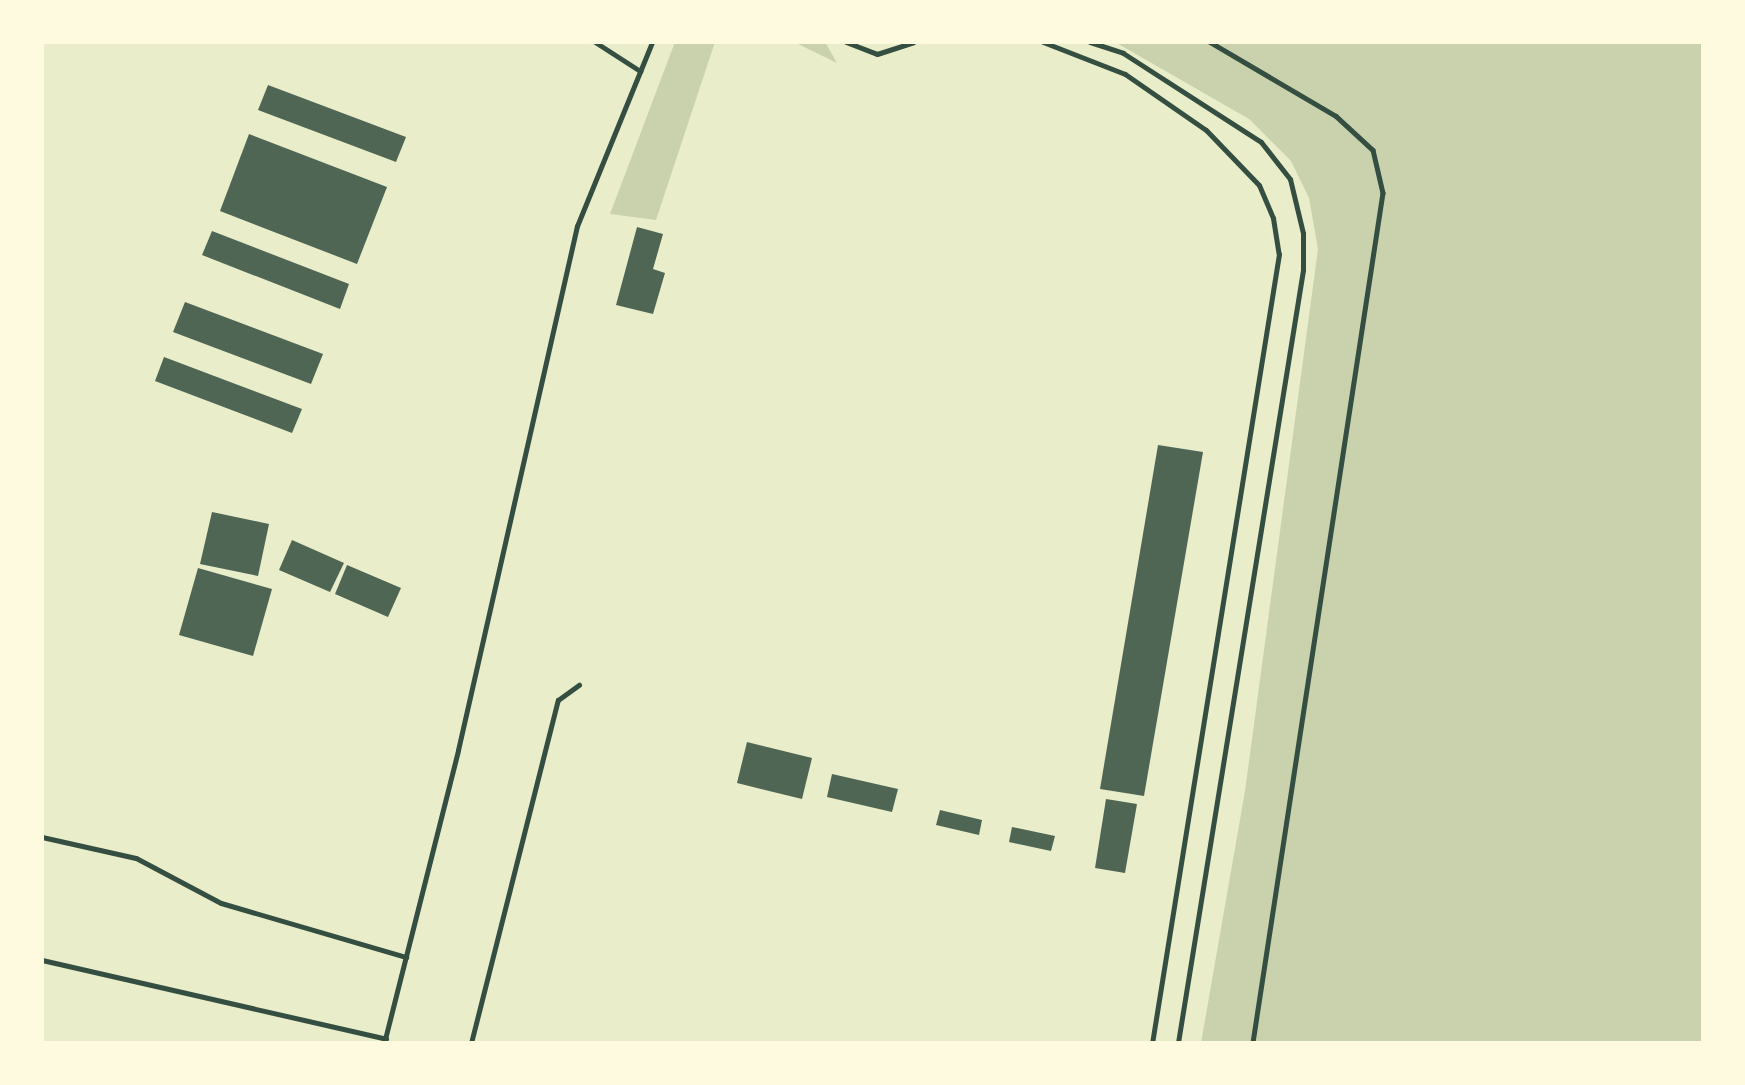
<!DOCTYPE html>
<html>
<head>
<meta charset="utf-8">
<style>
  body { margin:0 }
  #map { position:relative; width:1745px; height:1085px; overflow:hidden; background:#e9edc9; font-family:Mulish,sans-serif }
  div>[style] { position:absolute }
  .green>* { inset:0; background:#cad2ad }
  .building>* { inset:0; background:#4f6655 }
  .path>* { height:4.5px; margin:-2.25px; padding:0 2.25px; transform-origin:2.25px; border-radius:2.25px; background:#344e41 }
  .service>* { height:5px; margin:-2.5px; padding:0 2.5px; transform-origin:2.5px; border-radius:2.5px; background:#344e41 }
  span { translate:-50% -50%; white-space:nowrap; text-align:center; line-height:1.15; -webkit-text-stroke:7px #fefae0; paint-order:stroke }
  .frame { position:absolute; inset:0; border:44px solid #fefae0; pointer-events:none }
</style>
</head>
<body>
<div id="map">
  <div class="green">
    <div style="clip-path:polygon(675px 42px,715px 42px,656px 220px,610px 214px)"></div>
    <div style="clip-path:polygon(794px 42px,825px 42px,837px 63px)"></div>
    <div style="clip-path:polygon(1115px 42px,1703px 42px,1703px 1043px,1201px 1043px,1245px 791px,1318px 249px,1309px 198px,1291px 161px,1249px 119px)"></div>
  </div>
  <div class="building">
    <div style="clip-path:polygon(268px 85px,406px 137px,396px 162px,258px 110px)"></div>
    <div style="clip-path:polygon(249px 134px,387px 187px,357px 264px,220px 211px)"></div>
    <div style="clip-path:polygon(637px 227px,663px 234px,653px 269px,665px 273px,653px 314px,616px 305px)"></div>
    <div style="clip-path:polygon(212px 231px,349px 284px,340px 309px,202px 255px)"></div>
    <div style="clip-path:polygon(185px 302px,323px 354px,311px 384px,173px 332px)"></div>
    <div style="clip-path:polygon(164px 357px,302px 409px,292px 433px,155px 381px)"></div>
    <div style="clip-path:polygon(1158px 445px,1203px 452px,1144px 796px,1100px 789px)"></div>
    <div style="clip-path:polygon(212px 512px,269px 524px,258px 576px,200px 564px)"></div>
    <div style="clip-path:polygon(292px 540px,344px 563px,330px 592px,279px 570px)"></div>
    <div style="clip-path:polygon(347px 565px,401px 588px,388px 617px,335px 594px)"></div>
    <div style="clip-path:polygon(198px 568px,272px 589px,253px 656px,179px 635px)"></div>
    <div style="clip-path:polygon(747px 742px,812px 758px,802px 799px,737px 783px)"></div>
    <div style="clip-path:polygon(832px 774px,898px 789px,892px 812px,827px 797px)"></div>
    <div style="clip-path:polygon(1106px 799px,1137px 804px,1125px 873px,1095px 868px)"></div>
    <div style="clip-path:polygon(940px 810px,982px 820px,979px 835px,936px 825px)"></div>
    <div style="clip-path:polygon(1012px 827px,1055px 836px,1051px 851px,1009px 842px)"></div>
  </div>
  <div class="path">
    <div style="left:1210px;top:42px;width:146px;rotate:30.4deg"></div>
    <div style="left:1336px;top:116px;width:50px;rotate:42.6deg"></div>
    <div style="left:1373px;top:150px;width:44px;rotate:76.9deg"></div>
    <div style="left:1383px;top:193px;width:860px;rotate:98.7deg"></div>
  </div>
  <div class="service">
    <div style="left:595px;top:42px;width:54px;rotate:32.8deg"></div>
    <div style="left:846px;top:42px;width:33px;rotate:21deg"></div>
    <div style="left:877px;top:54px;width:38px;rotate:-18deg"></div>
    <div style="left:1043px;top:42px;width:88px;rotate:21.3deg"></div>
    <div style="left:1125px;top:74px;width:98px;rotate:34.7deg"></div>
    <div style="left:1206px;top:130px;width:76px;rotate:46.1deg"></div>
    <div style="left:1259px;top:185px;width:36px;rotate:67deg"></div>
    <div style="left:1273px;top:218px;width:36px;rotate:81deg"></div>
    <div style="left:1279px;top:254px;width:799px;rotate:99.14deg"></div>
    <div style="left:1090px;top:42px;width:35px;rotate:18deg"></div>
    <div style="left:1123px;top:53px;width:164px;rotate:32.8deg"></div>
    <div style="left:1261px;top:142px;width:47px;rotate:51.9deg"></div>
    <div style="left:1290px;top:179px;width:56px;rotate:76.5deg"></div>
    <div style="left:1303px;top:233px;width:37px;rotate:90deg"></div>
    <div style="left:1303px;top:270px;width:783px;rotate:99.19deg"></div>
    <div style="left:42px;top:837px;width:96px;rotate:12.6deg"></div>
    <div style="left:136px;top:858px;width:96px;rotate:27.9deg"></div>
    <div style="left:221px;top:903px;width:193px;rotate:16.3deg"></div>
    <div style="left:42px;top:960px;width:353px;rotate:12.9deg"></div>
    <div style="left:384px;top:1043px;width:302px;rotate:-75.8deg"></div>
    <div style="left:458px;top:750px;width:537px;rotate:-77.21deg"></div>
    <div style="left:577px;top:226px;width:199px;rotate:-67.8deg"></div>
    <div style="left:471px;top:1043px;width:354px;rotate:-75.8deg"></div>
    <div style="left:558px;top:700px;width:26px;rotate:-36deg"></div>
  </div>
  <div class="frame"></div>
</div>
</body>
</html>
